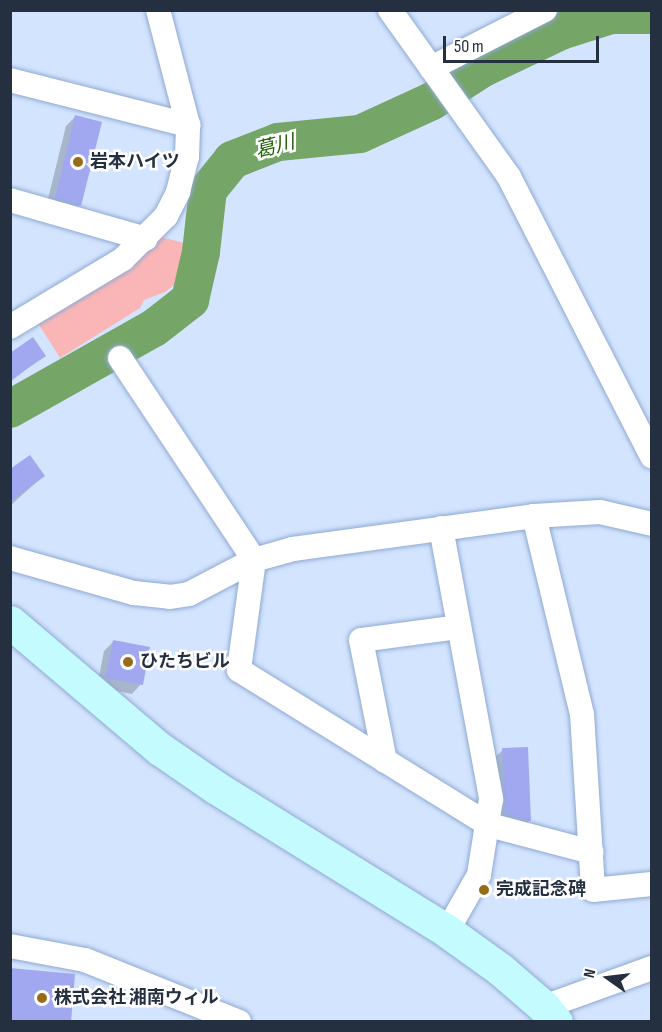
<!DOCTYPE html>
<html>
<head>
<meta charset="utf-8">
<style>
  body { margin:0 }
  #map { position:relative; width:662px; height:1032px; overflow:hidden; background:#d3e4fe; font-family:"Sofia Sans Condensed","Noto Sans JP",sans-serif }
  div>[style] { position:absolute }
  .green>* { inset:0; background:#fab6b6 }
  .shadow>* { inset:0; background:#0003 }
  .river>* { height:38px; margin:-19px; padding:0 19px; transform-origin:19px; border-radius:19px; background:#75a567 }
  .building>* { inset:0; background:#a1a8f0 }
  .roads { filter:drop-shadow(0 0 2px #8fa9d3) drop-shadow(0 0 2px #8fa9d3) }
  .street>* { height:24px; margin:-12px; padding:0 12px; transform-origin:12px; border-radius:12px; background:#fff }
  .secondary>* { height:33px; margin:-16.5px; padding:0 16.5px; transform-origin:16.5px; border-radius:16.5px; background:#c3fbfe }
  .dots>* { width:16px; height:16px; translate:-50% -50%; box-sizing:border-box; border:3px solid #fff; border-radius:50% }
  span { translate:-50% -50%; white-space:nowrap; text-align:center; line-height:1.15; -webkit-text-stroke:5px #fff; paint-order:stroke }
  .poi-label { font-size:18px; color:#242f40; font-weight:700 }
  .left { translate:0 -50%; text-align:left }
  .water-label { font-size:20px; color:#236209; font-style:italic }
  .frame { position:absolute; inset:0; border:12px solid #242f40; pointer-events:none }
  .north { position:absolute; left:578px; top:948px; width:60px; height:60px; -webkit-text-stroke:4px #fff; paint-order:stroke; rotate:284deg; font-size:16px; font-weight:700; line-height:24px; text-align:center; color:#242f40 }
  .north::after { content:''; display:block; margin:auto; width:21px; height:27px; background:#242f40; clip-path:polygon(50% 0,100% 100%,50% 72%,0 100%) }
  .scale { position:absolute; left:443px; top:36px; width:156px; height:27px; box-sizing:border-box; border:3px solid #242f40; border-top:0; padding-left:8px; font-size:18px; line-height:21px; white-space:nowrap; color:#242f40; -webkit-text-stroke:4px #fff; paint-order:stroke }
</style>
</head>
<body>
<div id="map">
  <div class="green">
    <div style="clip-path:polygon(157px 236px,184px 243px,183px 262px,174px 285px,165px 292px,144px 300px,140px 308px,60px 358px,36px 320px)"></div>
  </div>
  <div class="shadow">
    <div style="clip-path:polygon(75px 117px,80px 205px,71px 214px,46px 207px,66px 126px)"></div>
    <div style="clip-path:polygon(10px 355px,44px 356px,10px 382px)"></div>
    <div style="clip-path:polygon(10px 471px,43px 476px,10px 506px)"></div>
    <div style="clip-path:polygon(113px 642px,141px 684px,132px 694px,97px 687px,104px 651px)"></div>
    <div style="clip-path:polygon(503px 750px,530px 820px,521px 829px,496px 823px,493px 759px)"></div>
  </div>
  <div class="river">
    <div style="left:10px;top:409px;width:165px;rotate:-29.4deg"></div>
    <div style="left:154px;top:328px;width:46px;rotate:-37.9deg"></div>
    <div style="left:190px;top:300px;width:49px;rotate:-77.1deg"></div>
    <div style="left:201px;top:252px;width:62px;rotate:-83.6deg"></div>
    <div style="left:208px;top:190px;width:38px;rotate:-51deg"></div>
    <div style="left:232px;top:160px;width:49px;rotate:-21.4deg"></div>
    <div style="left:278px;top:142px;width:82px;rotate:-5.6deg"></div>
    <div style="left:360px;top:134px;width:79px;rotate:-24.6deg"></div>
    <div style="left:432px;top:101px;width:61px;rotate:-32.9deg"></div>
    <div style="left:483px;top:68px;width:86px;rotate:-25.4deg"></div>
    <div style="left:561px;top:31px;width:52px;rotate:-17.7deg"></div>
    <div style="left:611px;top:15px;width:41px"></div>
  </div>
  <div class="building">
    <div style="clip-path:polygon(75px 115px,102px 122px,81px 206px,55px 198px)"></div>
    <div style="clip-path:polygon(33px 337px,46px 356px,10px 380px,10px 353px)"></div>
    <div style="clip-path:polygon(30px 455px,45px 476px,10px 502px,10px 469px)"></div>
    <div style="clip-path:polygon(113px 640px,150px 647px,143px 685px,105px 678px)"></div>
    <div style="clip-path:polygon(528px 747px,531px 821px,529px 821px,505px 814px,502px 748px)"></div>
    <div style="clip-path:polygon(10px 968px,75px 974px,71px 1022px,10px 1022px)"></div>
  </div>
  <div class="roads">
    <div class="street">
      <div style="left:390px;top:10px;width:205px;rotate:54.5deg"></div>
      <div style="left:509px;top:177px;width:314px;rotate:62.9deg"></div>
      <div style="left:431px;top:68px;width:128px;rotate:-27deg"></div>
      <div style="left:10px;top:80px;width:184px;rotate:14.2deg"></div>
      <div style="left:10px;top:200px;width:141px;rotate:16deg"></div>
      <div style="left:10px;top:327px;width:132px;rotate:-31deg"></div>
      <div style="left:123px;top:259px;width:61px;rotate:-45deg"></div>
      <div style="left:166px;top:216px;width:27px;rotate:-63deg"></div>
      <div style="left:178px;top:192px;width:36px;rotate:-76deg"></div>
      <div style="left:187px;top:157px;width:32px;rotate:-88deg"></div>
      <div style="left:188px;top:125px;width:119px;rotate:-104.6deg"></div>
      <div style="left:120px;top:358px;width:242px;rotate:56.4deg"></div>
      <div style="left:254px;top:560px;width:111px;rotate:97.8deg"></div>
      <div style="left:239px;top:670px;width:294px;rotate:31.8deg"></div>
      <div style="left:489px;top:825px;width:106px;rotate:14.8deg"></div>
      <div style="left:534px;top:516px;width:204px;rotate:76.4deg"></div>
      <div style="left:582px;top:714px;width:176px;rotate:86.4deg"></div>
      <div style="left:593px;top:890px;width:59px;rotate:-5.8deg"></div>
      <div style="left:441px;top:528px;width:276px;rotate:79.5deg"></div>
      <div style="left:491px;top:799px;width:77px;rotate:99deg"></div>
      <div style="left:479px;top:875px;width:64px;rotate:119.7deg"></div>
      <div style="left:10px;top:558px;width:129px;rotate:15.8deg"></div>
      <div style="left:134px;top:593px;width:36px;rotate:6deg"></div>
      <div style="left:170px;top:597px;width:19px;rotate:-9deg"></div>
      <div style="left:189px;top:594px;width:73px;rotate:-27.6deg"></div>
      <div style="left:254px;top:560px;width:41px;rotate:-15.8deg"></div>
      <div style="left:293px;top:549px;width:243px;rotate:-7.8deg"></div>
      <div style="left:534px;top:516px;width:66px;rotate:-3.5deg"></div>
      <div style="left:600px;top:512px;width:53px;rotate:13deg"></div>
      <div style="left:385px;top:761px;width:123px;rotate:-101.2deg"></div>
      <div style="left:361px;top:640px;width:99px;rotate:-7.6deg"></div>
      <div style="left:10px;top:946px;width:76px;rotate:10.6deg"></div>
      <div style="left:85px;top:960px;width:166px;rotate:21.9deg"></div>
      <div style="left:544px;top:1007px;width:115px;rotate:-19.9deg"></div>
    </div>
    <div class="secondary">
      <div style="left:10px;top:622px;width:197px;rotate:40.3deg"></div>
      <div style="left:160px;top:749px;width:67px;rotate:34.6deg"></div>
      <div style="left:215px;top:787px;width:273px;rotate:31.8deg"></div>
      <div style="left:447px;top:931px;width:67px;rotate:35.8deg"></div>
      <div style="left:501px;top:970px;width:57px;rotate:40.7deg"></div>
      <div style="left:544px;top:1007px;width:19px;rotate:51deg"></div>
    </div>
  </div>
  <div class="dots">
    <div style="left:78px;top:162px;background:#976c19"></div>
    <div style="left:128px;top:662px;background:#976c19"></div>
    <div style="left:484px;top:890px;background:#976c19"></div>
    <div style="left:42px;top:998px;background:#976c19"></div>
  </div>
  <div class="poi-label">
    <span class="left" style="left:90px;top:162px">岩本ハイツ</span>
    <span class="left" style="left:140px;top:662px">ひたちビル</span>
    <span class="left" style="left:496px;top:890px">完成記念碑</span>
    <span class="left" style="left:54px;top:998px">株式会社 湘南ウィル</span>
  </div>
  <div class="water-label">
    <span style="left:275px;top:147px;rotate:-14deg">葛川</span>
  </div>
  <div class="frame"></div>
  <div class="north">N</div>
  <div class="scale">50 m</div>
</div>
</body>
</html>
